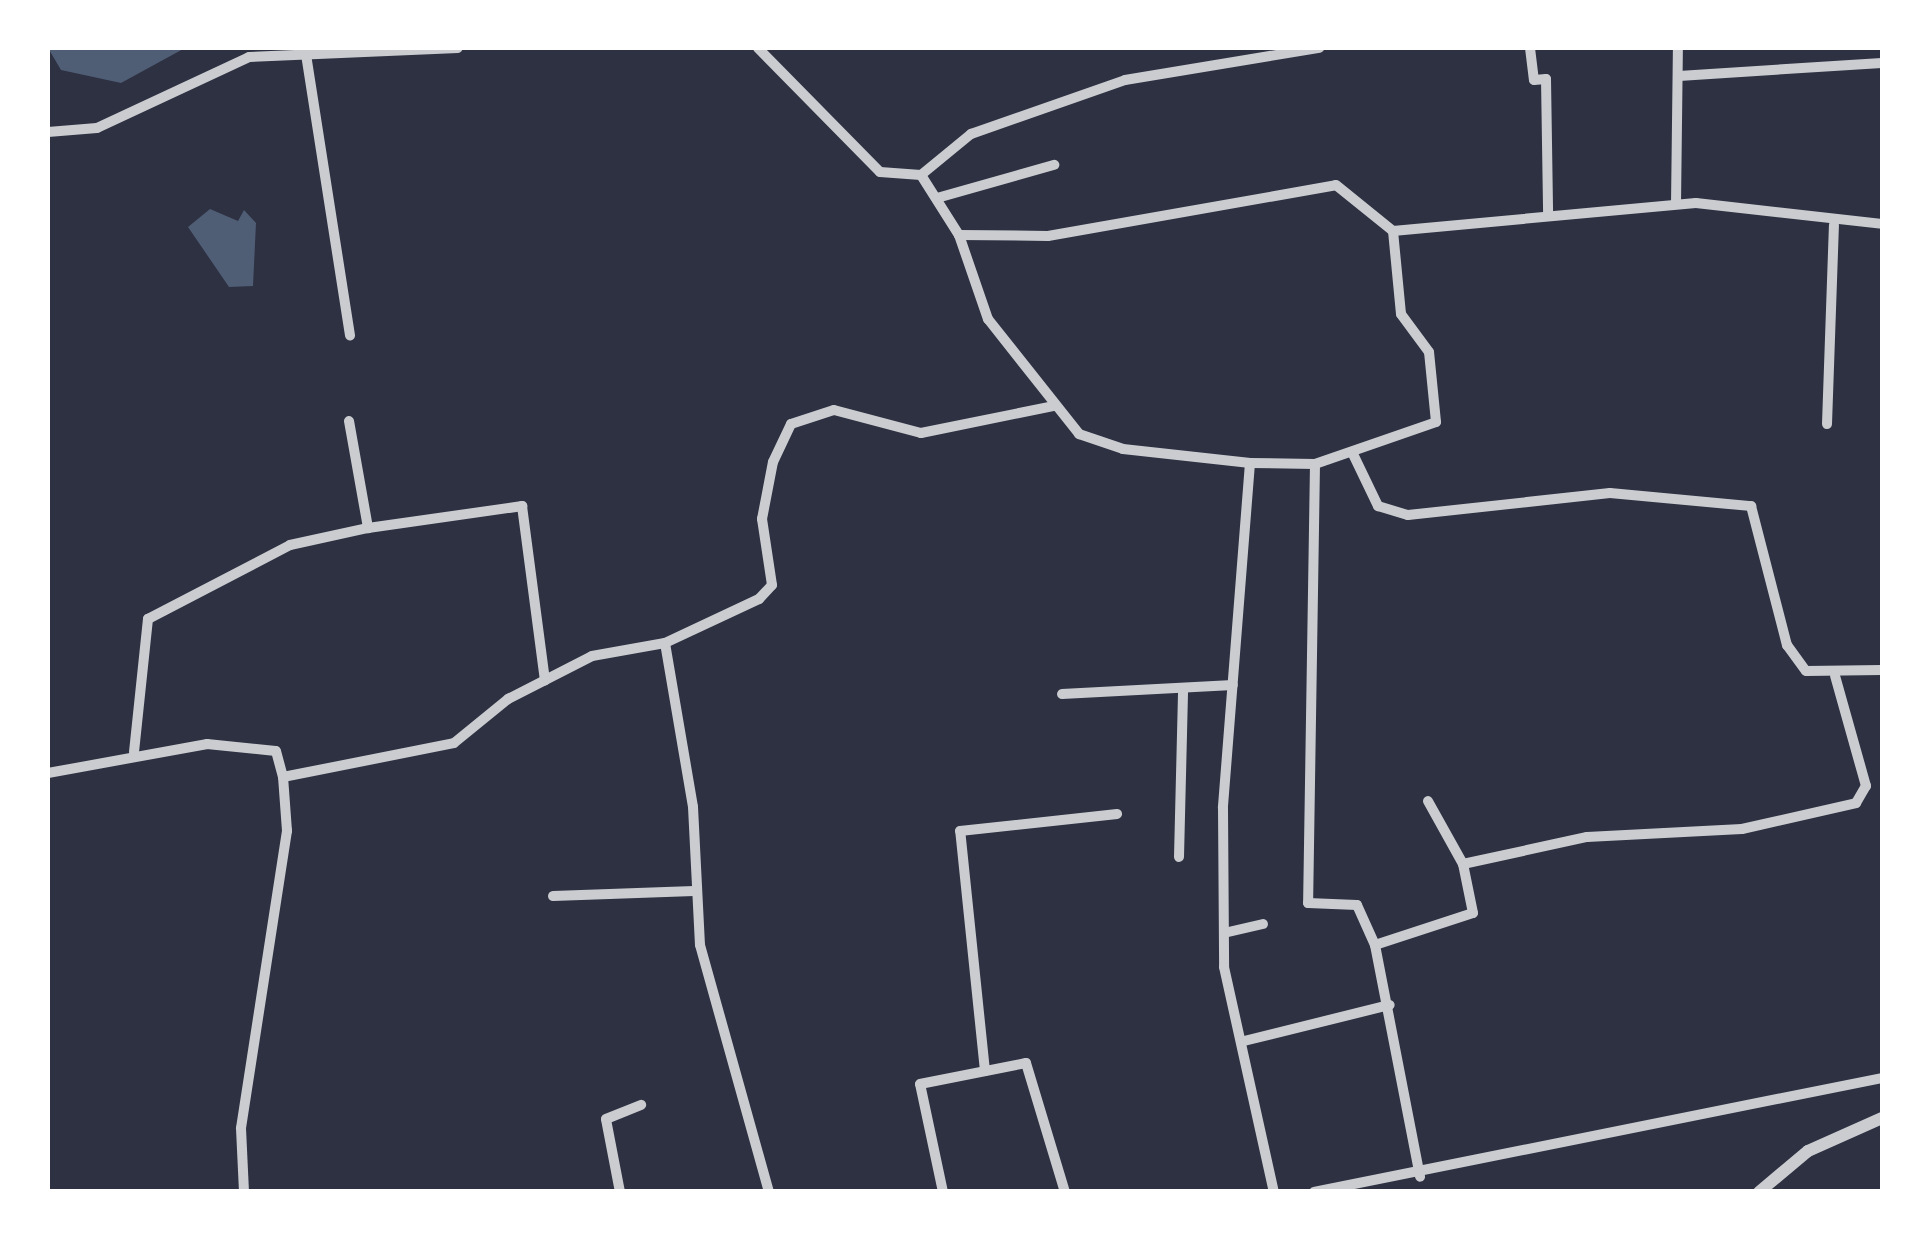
<!DOCTYPE html>
<html>
<head>
<meta charset="utf-8">
<style>
  body { margin:0 }
  #map { position:relative; width:1930px; height:1239px; overflow:hidden; background:#2d3142; font-family:Arial,sans-serif }
  div>[style] { position:absolute }
  .water>* { inset:0; background:#4f5d75 }
  .minor>* { height:10px; margin:-5px; padding:0 5px; transform-origin:5px; border-radius:5px; background:#caccd0 }
  .tertiary>* { height:12px; margin:-6px; padding:0 6px; transform-origin:6px; border-radius:6px; background:#caccd0 }
  span { translate:-50% -50%; white-space:nowrap; text-align:center; line-height:1.15; -webkit-text-stroke:10px #fff; paint-order:stroke }
  .frame { position:absolute; inset:0; border:50px solid #fff; pointer-events:none }
</style>
</head>
<body>
<div id="map">
  <div class="water">
    <div style="clip-path:polygon(48px 48px,185px 48px,121px 83px,61px 70px)"></div>
    <div style="clip-path:polygon(210px 209px,238px 221px,244px 210px,256px 223px,253px 286px,229px 287px,188px 227px)"></div>
  </div>
  <div class="minor">
    <div style="left:305px;top:48px;width:291px;rotate:81.1deg"></div>
    <div style="left:758px;top:48px;width:174px;rotate:45.5deg"></div>
    <div style="left:880px;top:172px;width:41px;rotate:4.2deg"></div>
    <div style="left:921px;top:175px;width:71px;rotate:57.7deg"></div>
    <div style="left:959px;top:235px;width:89px;rotate:0.6deg"></div>
    <div style="left:1048px;top:236px;width:292px;rotate:-10deg"></div>
    <div style="left:1336px;top:185px;width:73px;rotate:38.9deg"></div>
    <div style="left:1393px;top:231px;width:304px;rotate:-5.3deg"></div>
    <div style="left:1696px;top:203px;width:187px;rotate:6.4deg"></div>
    <div style="left:1530px;top:48px;width:32px;rotate:83deg"></div>
    <div style="left:1534px;top:80px;width:12px;rotate:-5deg"></div>
    <div style="left:1546px;top:79px;width:133px;rotate:89.1deg"></div>
    <div style="left:1679px;top:76px;width:203px;rotate:-3.7deg"></div>
    <div style="left:48px;top:132px;width:49px;rotate:-4.7deg"></div>
    <div style="left:97px;top:128px;width:168px;rotate:-25deg"></div>
    <div style="left:249px;top:57px;width:209px;rotate:-2.5deg"></div>
    <div style="left:921px;top:175px;width:65px;rotate:-39.4deg"></div>
    <div style="left:971px;top:134px;width:163px;rotate:-19.3deg"></div>
    <div style="left:1125px;top:80px;width:197px;rotate:-9.4deg"></div>
    <div style="left:937px;top:198px;width:122px;rotate:-15.8deg"></div>
    <div style="left:1676px;top:204px;width:156px;rotate:-89.3deg"></div>
    <div style="left:959px;top:235px;width:89px;rotate:71deg"></div>
    <div style="left:988px;top:319px;width:147px;rotate:51.6deg"></div>
    <div style="left:1079px;top:434px;width:46px;rotate:18.8deg"></div>
    <div style="left:1123px;top:449px;width:128px;rotate:6.3deg"></div>
    <div style="left:1250px;top:463px;width:346px;rotate:94.5deg"></div>
    <div style="left:1223px;top:808px;width:159px;rotate:89.6deg"></div>
    <div style="left:1224px;top:967px;width:230px;rotate:77.5deg"></div>
    <div style="left:349px;top:421px;width:109px;rotate:79.9deg"></div>
    <div style="left:1827px;top:424px;width:199px;rotate:-88deg"></div>
    <div style="left:1353px;top:454px;width:58px;rotate:64.3deg"></div>
    <div style="left:1378px;top:506px;width:31px;rotate:17deg"></div>
    <div style="left:1408px;top:515px;width:203px;rotate:-6.2deg"></div>
    <div style="left:1610px;top:493px;width:142px;rotate:5.3deg"></div>
    <div style="left:1751px;top:506px;width:144px;rotate:75.5deg"></div>
    <div style="left:1787px;top:645px;width:32px;rotate:54deg"></div>
    <div style="left:1806px;top:671px;width:76px;rotate:-0.8deg"></div>
    <div style="left:1250px;top:463px;width:65px;rotate:0.9deg"></div>
    <div style="left:1315px;top:464px;width:128px;rotate:-19.1deg"></div>
    <div style="left:1436px;top:422px;width:70px;rotate:-95.7deg"></div>
    <div style="left:1429px;top:352px;width:47px;rotate:-126.4deg"></div>
    <div style="left:1401px;top:314px;width:83px;rotate:-95.5deg"></div>
    <div style="left:1315px;top:464px;width:439px;rotate:90.9deg"></div>
    <div style="left:1308px;top:903px;width:49px;rotate:2.3deg"></div>
    <div style="left:1357px;top:905px;width:44px;rotate:65.8deg"></div>
    <div style="left:1375px;top:945px;width:236px;rotate:79deg"></div>
    <div style="left:665px;top:643px;width:166px;rotate:80.3deg"></div>
    <div style="left:693px;top:807px;width:138px;rotate:87.1deg"></div>
    <div style="left:700px;top:945px;width:256px;rotate:74.4deg"></div>
    <div style="left:1062px;top:694px;width:171px;rotate:-3deg"></div>
    <div style="left:134px;top:752px;width:134px;rotate:-84deg"></div>
    <div style="left:148px;top:619px;width:160px;rotate:-27.5deg"></div>
    <div style="left:290px;top:545px;width:80px;rotate:-12.3deg"></div>
    <div style="left:368px;top:528px;width:156px;rotate:-8.1deg"></div>
    <div style="left:522px;top:506px;width:176px;rotate:82.5deg"></div>
    <div style="left:48px;top:773px;width:162px;rotate:-10.3deg"></div>
    <div style="left:207px;top:744px;width:69px;rotate:5.8deg"></div>
    <div style="left:276px;top:751px;width:27px;rotate:75deg"></div>
    <div style="left:283px;top:777px;width:174px;rotate:-11.2deg"></div>
    <div style="left:454px;top:743px;width:70px;rotate:-39.2deg"></div>
    <div style="left:508px;top:699px;width:94px;rotate:-27.1deg"></div>
    <div style="left:592px;top:656px;width:74px;rotate:-10.1deg"></div>
    <div style="left:665px;top:643px;width:104px;rotate:-25.1deg"></div>
    <div style="left:759px;top:599px;width:19px;rotate:-47deg"></div>
    <div style="left:772px;top:585px;width:67px;rotate:-98.6deg"></div>
    <div style="left:762px;top:519px;width:58px;rotate:-79.1deg"></div>
    <div style="left:773px;top:462px;width:42px;rotate:-64.7deg"></div>
    <div style="left:791px;top:424px;width:45px;rotate:-18deg"></div>
    <div style="left:834px;top:410px;width:90px;rotate:14.8deg"></div>
    <div style="left:921px;top:433px;width:136px;rotate:-11.5deg"></div>
    <div style="left:1179px;top:857px;width:169px;rotate:-88.6deg"></div>
    <div style="left:1463px;top:864px;width:127px;rotate:-12.3deg"></div>
    <div style="left:1587px;top:837px;width:155px;rotate:-3deg"></div>
    <div style="left:1742px;top:829px;width:117px;rotate:-12.8deg"></div>
    <div style="left:1856px;top:803px;width:20px;rotate:-60deg"></div>
    <div style="left:1866px;top:786px;width:114px;rotate:-105.7deg"></div>
    <div style="left:553px;top:896px;width:141px;rotate:-2deg"></div>
    <div style="left:1224px;top:933px;width:40px;rotate:-13deg"></div>
    <div style="left:1375px;top:945px;width:103px;rotate:-18.1deg"></div>
    <div style="left:1473px;top:913px;width:50px;rotate:-101.5deg"></div>
    <div style="left:1463px;top:864px;width:72px;rotate:-119.1deg"></div>
    <div style="left:1244px;top:1041px;width:150px;rotate:-13.9deg"></div>
    <div style="left:985px;top:1071px;width:241px;rotate:-95.9deg"></div>
    <div style="left:960px;top:831px;width:158px;rotate:-6.2deg"></div>
    <div style="left:244px;top:1192px;width:64px;rotate:-92.7deg"></div>
    <div style="left:241px;top:1128px;width:301px;rotate:-81.2deg"></div>
    <div style="left:287px;top:831px;width:54px;rotate:-94.2deg"></div>
    <div style="left:620px;top:1192px;width:74px;rotate:-100.9deg"></div>
    <div style="left:606px;top:1119px;width:38px;rotate:-22deg"></div>
    <div style="left:943px;top:1192px;width:110px;rotate:-102deg"></div>
    <div style="left:920px;top:1084px;width:108px;rotate:-11.2deg"></div>
    <div style="left:1026px;top:1063px;width:135px;rotate:73.2deg"></div>
    <div style="left:1314px;top:1192px;width:579px;rotate:-11.35deg"></div>
  </div>
  <div class="tertiary">
    <div style="left:1759px;top:1192px;width:64px;rotate:-39.9deg"></div>
    <div style="left:1808px;top:1151px;width:81px;rotate:-24deg"></div>
  </div>
  <div class="frame"></div>
</div>
</body>
</html>
